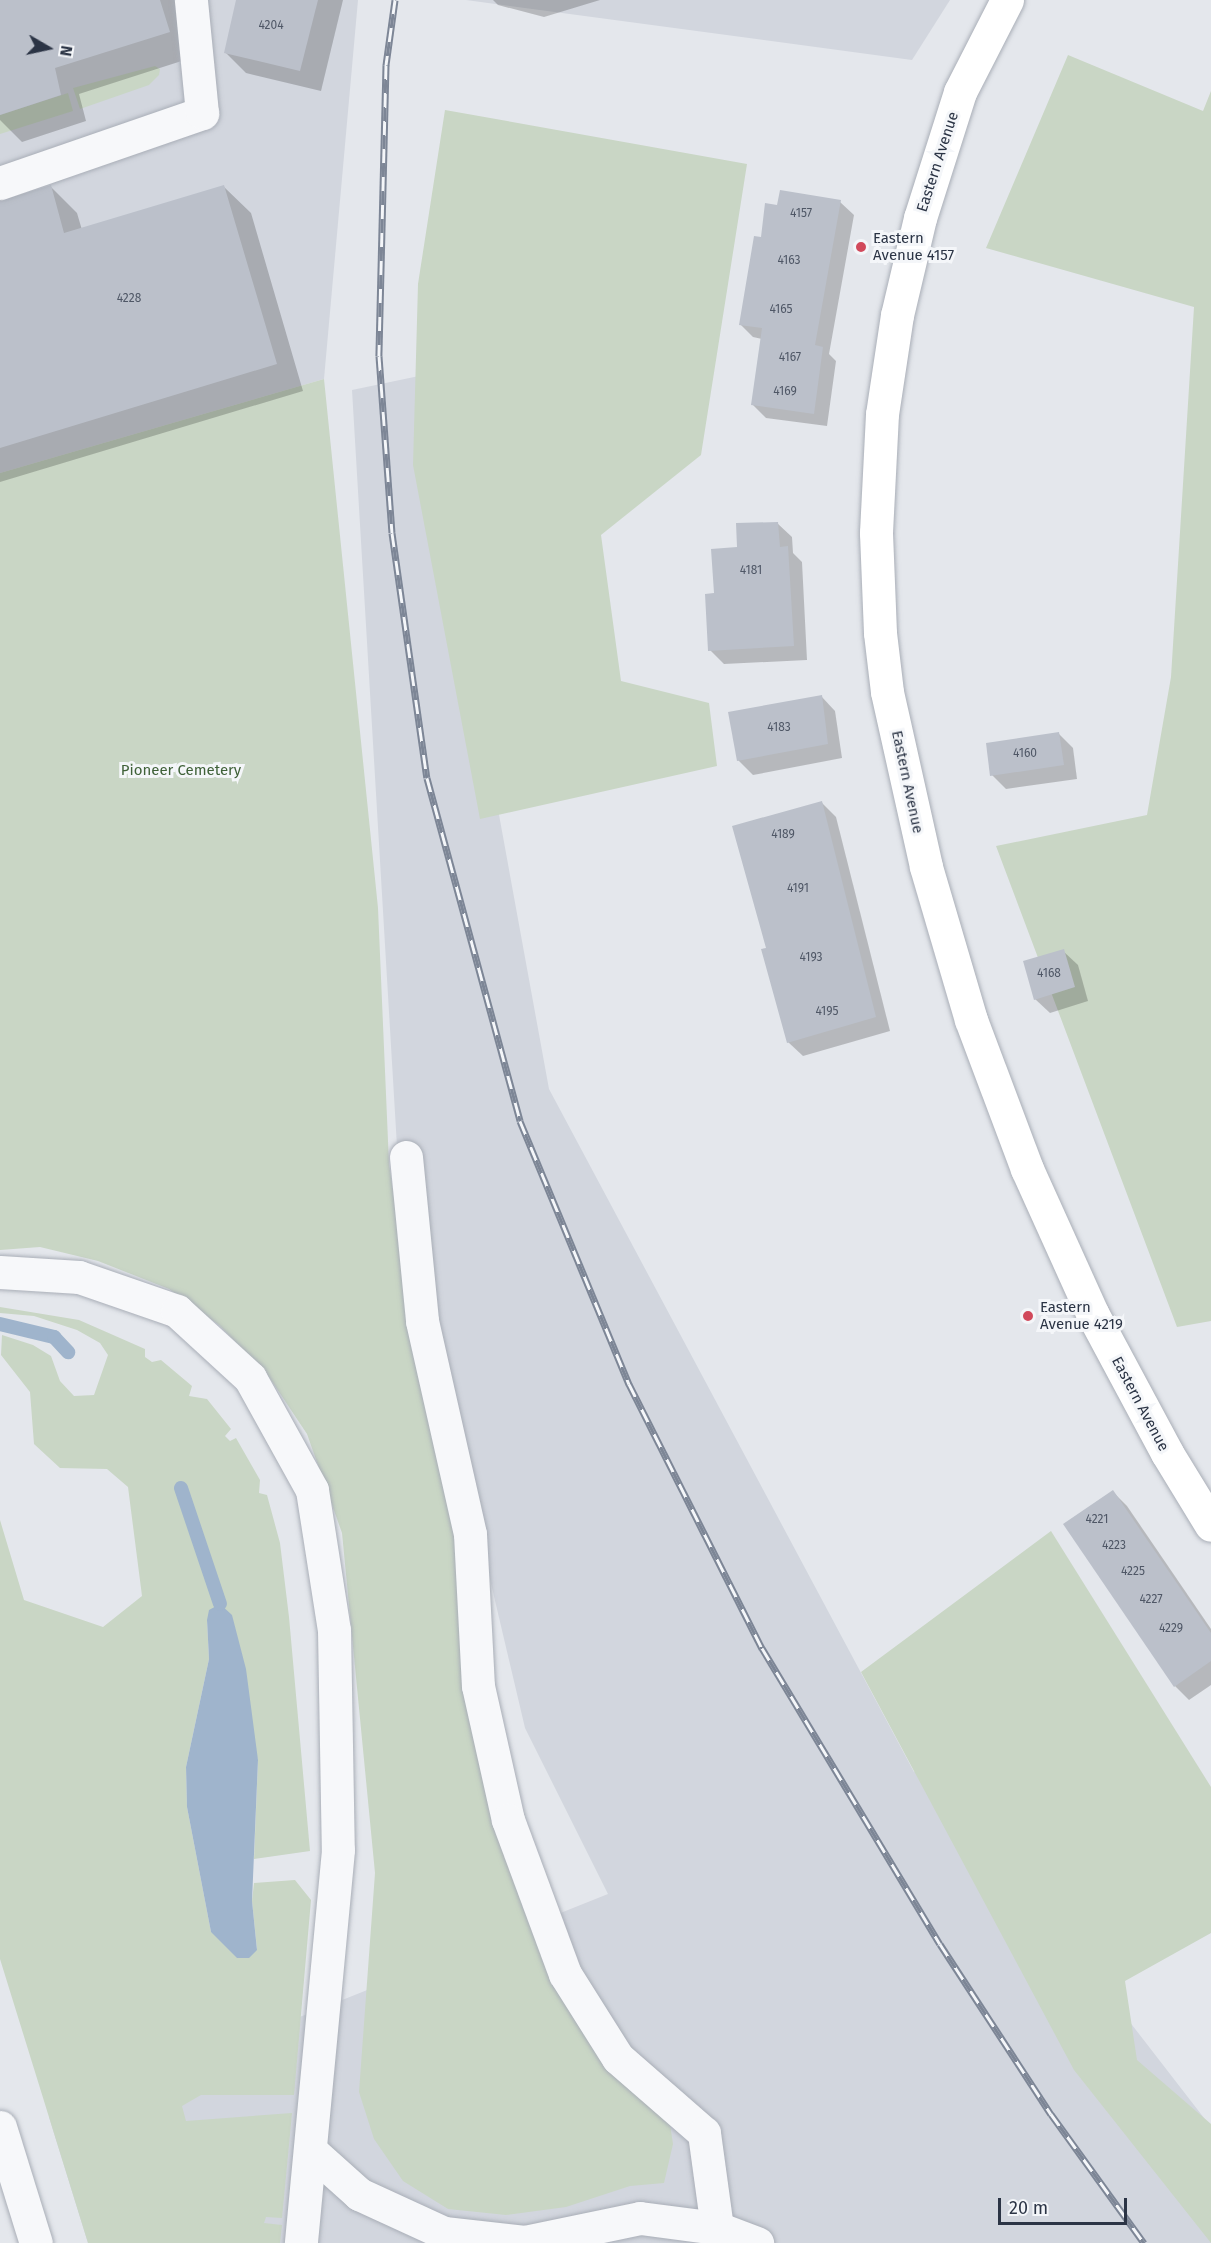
<!DOCTYPE html>
<html>
<head>
<meta charset="utf-8">
<style>
  body { margin:0 }
  #map { position:relative; width:1211px; height:2243px; overflow:hidden; background:#e4e7ec; font-family:"Fira Sans",sans-serif }
  div>[style] { position:absolute }
  .built>* { inset:0; background:#d2d6de }
  .green>* { inset:0; background:#c9d6c5 }
  .water>* { inset:0; background:#9fb4cc }
  .shadow>* { inset:0; background:#0003 }
  .stream>* { height:14px; margin:-7px; padding:0 7px; transform-origin:7px; border-radius:7px; background:#9fb4cc }
  .building>* { inset:0; background:#bbc0ca }
  .roads { filter:drop-shadow(0 0 2px #a9aeb7) drop-shadow(0 0 2px #a9aeb7) }
  .minor>* { height:33px; margin:-16.5px; padding:0 16.5px; transform-origin:16.5px; border-radius:16.5px; background:#f7f8fa }
  .major>* { height:33px; margin:-16.5px; padding:0 16.5px; transform-origin:16.5px; border-radius:16.5px; background:#fff }
  .rail>* { height:7px; margin-top:-3.5px; transform-origin:0; background:repeating-linear-gradient(90deg,#f4f6f9 0 14px,#7d8696 0 28px); box-sizing:border-box; border-block:2px solid #7d8696 }
  .dots>* { width:16px; height:16px; translate:-50% -50%; box-sizing:border-box; border:3px solid #f4f6f9; border-radius:50% }
  span { translate:-50% -50%; white-space:nowrap; text-align:center; line-height:1.15; -webkit-text-stroke:6px #f4f6f9; paint-order:stroke }
  .number-label { font-size:12px; color:#4f5766 }
  .number-label span { -webkit-text-stroke-width:0 }
  .street-label { font-size:15px; color:#2b3445 }
  .poi-label { font-size:15px; color:#2b3445 }
  .left { translate:0 -50%; text-align:left }
  .park-label { font-size:15px; color:#3f6138 }
  .north { position:absolute; left:18px; top:18px; width:60px; height:60px; -webkit-text-stroke:4px #f4f6f9; paint-order:stroke; rotate:99deg; font-size:16px; font-weight:700; line-height:24px; text-align:center; color:#2b3445 }
  .north::after { content:''; display:block; margin:auto; width:21px; height:27px; background:#2b3445; clip-path:polygon(50% 0,100% 100%,50% 72%,0 100%) }
  .scale { position:absolute; left:998px; top:2198px; width:129px; height:27px; box-sizing:border-box; border:3px solid #2b3445; border-top:0; padding-left:8px; font-size:18px; line-height:21px; white-space:nowrap; color:#2b3445; -webkit-text-stroke:4px #f4f6f9; paint-order:stroke }
</style>
</head>
<body>
<div id="map">
  <div class="built">
    <div style="clip-path:polygon(0 0,358px 0,324px 379px,0 473px)"></div>
    <div style="clip-path:polygon(466px 0,950px 0,912px 60px)"></div>
    <div style="clip-path:polygon(419px 376px,549px 1089px,914px 1772px,931px 1765px,1211px 2127px,1211px 2243px,88px 2243px,49px 2117px,608px 1894px,525px 1728px,400px 1197px,352px 390px)"></div>
  </div>
  <div class="green">
    <div style="clip-path:polygon(1068px 55px,1203px 111px,1211px 91px,1211px 1321px,1177px 1327px,996px 846px,1147px 815px,1171px 677px,1194px 307px,986px 248px)"></div>
    <div style="clip-path:polygon(155px 66px,160px 69px,159px 75px,149px 85px,80px 109px,73px 88px)"></div>
    <div style="clip-path:polygon(68px 93px,73px 111px,0 134px,0 115px)"></div>
    <div style="clip-path:polygon(445px 110px,747px 164px,701px 455px,601px 535px,621px 681px,709px 703px,717px 766px,480px 819px,413px 465px,418px 284px)"></div>
    <div style="clip-path:polygon(324px 379px,378px 908px,389px 1164px,417px 1353px,557px 1983px,668px 2111px,673px 2144px,664px 2183px,630px 2186px,566px 2207px,506px 2215px,448px 2209px,403px 2181px,374px 2139px,359px 2092px,375px 1873px,342px 1533px,307px 1434px,267px 1374px,219px 1325px,169px 1289px,98px 1261px,40px 1247px,0 1250px,0 473px)"></div>
    <div style="clip-path:polygon(0 1307px,79px 1320px,145px 1349px,145px 1357px,152px 1362px,161px 1360px,192px 1386px,189px 1396px,207px 1399px,231px 1429px,225px 1436px,230px 1441px,236px 1438px,260px 1480px,259px 1493px,267px 1495px,280px 1543px,289px 1617px,310px 1851px,254px 1859px,258px 1760px,207px 1620px,209px 1659px,186px 1767px,187px 1807px,211px 1932px,257px 1949px,252px 1901px,254px 1883px,295px 1880px,311px 1900px,294px 2095px,201px 2095px,182px 2106px,186px 2121px,292px 2113px,282px 2218px,266px 2217px,264px 2223px,282px 2225px,280px 2243px,88px 2243px,0 1959px,0 1520px,24px 1600px,103px 1627px,142px 1596px,128px 1487px,107px 1469px,60px 1468px,34px 1444px,30px 1392px,1px 1355px,2px 1335px,33px 1345px,51px 1356px,60px 1381px,74px 1396px,94px 1395px,108px 1355px,100px 1343px,77px 1330px,34px 1316px,0 1313px)"></div>
    <div style="clip-path:polygon(1051px 1531px,1211px 1787px,1211px 1933px,1125px 1981px,1137px 2060px,1211px 2124px,1211px 2243px,1074px 2070px,861px 1672px)"></div>
  </div>
  <div class="water">
    <div style="clip-path:polygon(220px 1604px,232px 1615px,246px 1669px,258px 1760px,252px 1901px,257px 1950px,249px 1958px,237px 1958px,211px 1932px,187px 1807px,186px 1767px,209px 1659px,207px 1620px,209px 1610px)"></div>
  </div>
  <div class="shadow">
    <div style="clip-path:polygon(0 0,176px 0,194px 57px,79px 94px,86px 121px,22px 142px,0 120px)"></div>
    <div style="clip-path:polygon(238px 0,343px 0,321px 91px,246px 73px,225px 52px)"></div>
    <div style="clip-path:polygon(493px 0,600px 0,544px 17px,498px 5px)"></div>
    <div style="clip-path:polygon(51px 187px,77px 213px,82px 230px,224px 187px,251px 213px,303px 391px,0 482px,0 201px)"></div>
    <div style="clip-path:polygon(840px 202px,854px 215px,829px 354px,836px 361px,827px 426px,766px 418px,753px 405px,762px 339px,753px 337px,740px 324px,762px 239px,778px 206px)"></div>
    <div style="clip-path:polygon(777px 523px,792px 537px,793px 553px,802px 562px,807px 660px,724px 664px,710px 650px,715px 595px)"></div>
    <div style="clip-path:polygon(821px 696px,835px 711px,842px 758px,753px 775px,738px 760px)"></div>
    <div style="clip-path:polygon(1059px 734px,1073px 748px,1077px 779px,1006px 789px,992px 775px)"></div>
    <div style="clip-path:polygon(822px 803px,836px 817px,890px 1031px,803px 1056px,788px 1042px,768px 949px)"></div>
    <div style="clip-path:polygon(1063px 951px,1078px 965px,1088px 1001px,1050px 1013px,1035px 999px)"></div>
    <div style="clip-path:polygon(1113px 1492px,1127px 1506px,1211px 1629px,1211px 1685px,1189px 1700px,1175px 1686px)"></div>
  </div>
  <div class="stream">
    <div style="left:0;top:1324px;width:56px;rotate:13.5deg"></div>
    <div style="left:54px;top:1337px;width:21px;rotate:47deg"></div>
    <div style="left:181px;top:1488px;width:122px;rotate:71.4deg"></div>
  </div>
  <div class="building">
    <div style="clip-path:polygon(0 0,160px 0,170px 32px,55px 68px,61px 95px,0 115px)"></div>
    <div style="clip-path:polygon(236px 0,318px 0,300px 71px,224px 53px)"></div>
    <div style="clip-path:polygon(51px 185px,64px 233px,224px 185px,277px 364px,0 448px,0 201px)"></div>
    <div style="clip-path:polygon(780px 190px,841px 200px,815px 345px,823px 347px,814px 414px,751px 405px,762px 328px,739px 325px,754px 236px,761px 237px,765px 203px,777px 205px)"></div>
    <div style="clip-path:polygon(778px 522px,780px 547px,788px 546px,794px 646px,708px 651px,705px 594px,714px 593px,711px 549px,737px 547px,736px 523px)"></div>
    <div style="clip-path:polygon(822px 695px,828px 744px,737px 761px,728px 712px)"></div>
    <div style="clip-path:polygon(1059px 732px,1064px 765px,990px 776px,986px 743px)"></div>
    <div style="clip-path:polygon(822px 801px,876px 1017px,787px 1043px,761px 949px,766px 948px,732px 826px)"></div>
    <div style="clip-path:polygon(1064px 949px,1075px 987px,1034px 1000px,1023px 961px)"></div>
    <div style="clip-path:polygon(1113px 1490px,1211px 1633px,1211px 1661px,1174px 1687px,1063px 1524px)"></div>
  </div>
  <div class="roads">
    <div class="minor">
      <div style="left:0;top:183px;width:214px;rotate:-19.1deg"></div>
      <div style="left:202px;top:113px;width:114px;rotate:-95.6deg"></div>
      <div style="left:406px;top:1157px;width:165px;rotate:84.4deg"></div>
      <div style="left:422px;top:1321px;width:218px;rotate:77.3deg"></div>
      <div style="left:470px;top:1534px;width:152px;rotate:87deg"></div>
      <div style="left:478px;top:1686px;width:137px;rotate:77.4deg"></div>
      <div style="left:508px;top:1820px;width:164px;rotate:69.7deg"></div>
      <div style="left:565px;top:1974px;width:99px;rotate:57.8deg"></div>
      <div style="left:618px;top:2058px;width:114px;rotate:41.1deg"></div>
      <div style="left:704px;top:2133px;width:96px;rotate:82.2deg"></div>
      <div style="left:0;top:1272px;width:79px;rotate:3.6deg"></div>
      <div style="left:79px;top:1277px;width:104px;rotate:19.1deg"></div>
      <div style="left:177px;top:1311px;width:99px;rotate:42.5deg"></div>
      <div style="left:250px;top:1378px;width:128px;rotate:61deg"></div>
      <div style="left:312px;top:1490px;width:142px;rotate:81.1deg"></div>
      <div style="left:334px;top:1630px;width:220px;rotate:89deg"></div>
      <div style="left:338px;top:1850px;width:395px;rotate:95.4deg"></div>
      <div style="left:0;top:2127px;width:121px;rotate:72.8deg"></div>
      <div style="left:310px;top:2150px;width:66px;rotate:41.9deg"></div>
      <div style="left:359px;top:2194px;width:94px;rotate:24.6deg"></div>
      <div style="left:444px;top:2233px;width:81px;rotate:6.3deg"></div>
      <div style="left:525px;top:2242px;width:117px;rotate:-11.8deg"></div>
      <div style="left:640px;top:2218px;width:78px;rotate:7.4deg"></div>
      <div style="left:717px;top:2228px;width:43px;rotate:20.6deg"></div>
    </div>
    <div class="major">
      <div style="left:1007px;top:0;width:103px;rotate:117.1deg"></div>
      <div style="left:960px;top:92px;width:132px;rotate:107.6deg"></div>
      <div style="left:920px;top:218px;width:100px;rotate:103.3deg"></div>
      <div style="left:897px;top:315px;width:100px;rotate:98.6deg"></div>
      <div style="left:882px;top:414px;width:119px;rotate:92.9deg"></div>
      <div style="left:876px;top:533px;width:100px;rotate:87.7deg"></div>
      <div style="left:880px;top:633px;width:59px;rotate:83.2deg"></div>
      <div style="left:887px;top:692px;width:179px;rotate:77.4deg"></div>
      <div style="left:926px;top:867px;width:159px;rotate:73.6deg"></div>
      <div style="left:971px;top:1020px;width:159px;rotate:69.4deg"></div>
      <div style="left:1027px;top:1169px;width:158px;rotate:65.7deg"></div>
      <div style="left:1092px;top:1313px;width:159px;rotate:61.8deg"></div>
      <div style="left:1167px;top:1453px;width:84px;rotate:58.6deg"></div>
    </div>
  </div>
  <div class="rail">
    <div style="left:395px;top:0;width:66px;rotate:97.9deg"></div>
    <div style="left:386px;top:65px;width:291px;rotate:91.4deg"></div>
    <div style="left:379px;top:356px;width:177px;rotate:85.8deg"></div>
    <div style="left:392px;top:533px;width:247px;rotate:81.9deg"></div>
    <div style="left:427px;top:778px;width:355px;rotate:74.8deg"></div>
    <div style="left:520px;top:1121px;width:285px;rotate:67.5deg"></div>
    <div style="left:629px;top:1384px;width:296px;rotate:63.3deg"></div>
    <div style="left:762px;top:1648px;width:345px;rotate:59deg"></div>
    <div style="left:940px;top:1944px;width:203px;rotate:56.9deg"></div>
    <div style="left:1051px;top:2114px;width:159px;rotate:54.2deg"></div>
  </div>
  <div class="dots">
    <div style="left:861px;top:247px;background:#d1495b"></div>
    <div style="left:1028px;top:1316px;background:#d1495b"></div>
  </div>
  <div class="number-label">
    <span style="left:271px;top:26px">4204</span>
    <span style="left:801px;top:214px">4157</span>
    <span style="left:789px;top:261px">4163</span>
    <span style="left:129px;top:299px">4228</span>
    <span style="left:781px;top:310px">4165</span>
    <span style="left:790px;top:358px">4167</span>
    <span style="left:785px;top:392px">4169</span>
    <span style="left:751px;top:571px">4181</span>
    <span style="left:779px;top:728px">4183</span>
    <span style="left:1025px;top:754px">4160</span>
    <span style="left:783px;top:835px">4189</span>
    <span style="left:798px;top:889px">4191</span>
    <span style="left:811px;top:958px">4193</span>
    <span style="left:1049px;top:974px">4168</span>
    <span style="left:827px;top:1012px">4195</span>
    <span style="left:1097px;top:1520px">4221</span>
    <span style="left:1114px;top:1546px">4223</span>
    <span style="left:1133px;top:1572px">4225</span>
    <span style="left:1151px;top:1600px">4227</span>
    <span style="left:1171px;top:1629px">4229</span>
  </div>
  <div class="street-label">
    <span style="left:938px;top:162px;rotate:-72deg">Eastern Avenue</span>
    <span style="left:907px;top:782px;rotate:78deg">Eastern Avenue</span>
    <span style="left:1140px;top:1404px;rotate:62deg">Eastern Avenue</span>
  </div>
  <div class="poi-label">
    <span class="left" style="left:873px;top:247px">Eastern<br>Avenue 4157</span>
    <span class="left" style="left:1040px;top:1316px">Eastern<br>Avenue 4219</span>
  </div>
  <div class="park-label">
    <span style="left:181px;top:771px">Pioneer Cemetery</span>
  </div>
  <div class="north">N</div>
  <div class="scale">20 m</div>
</div>
</body>
</html>
